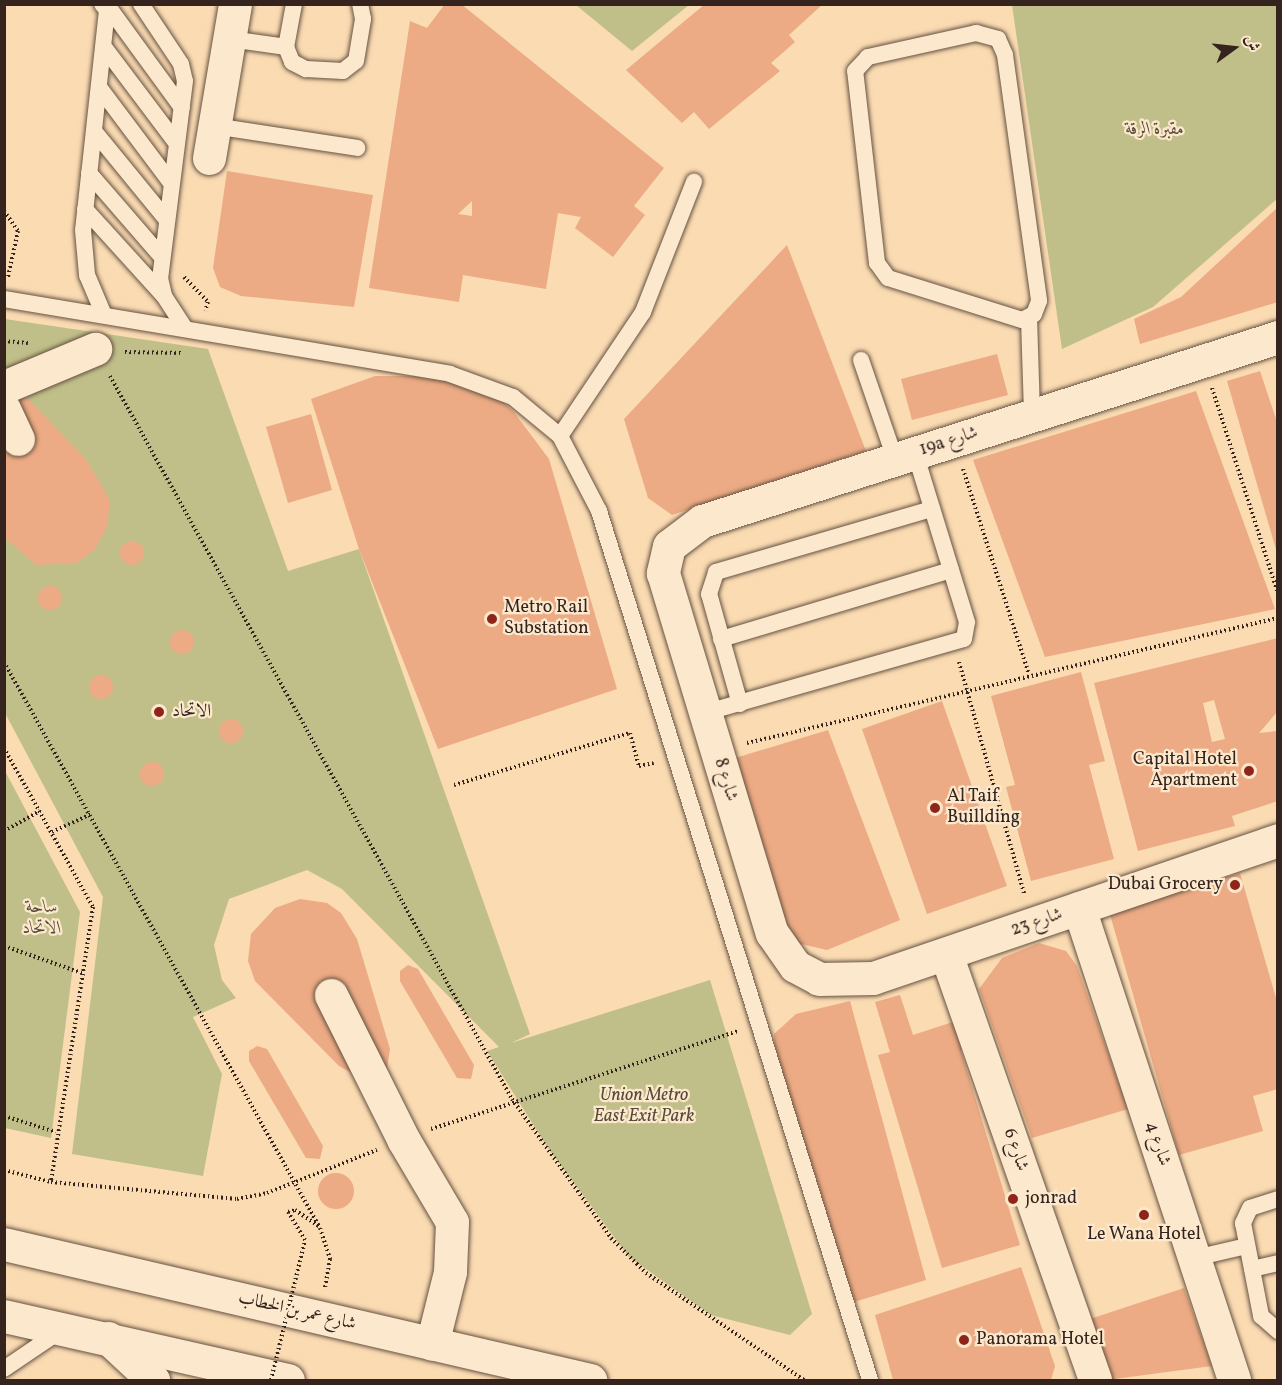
<!DOCTYPE html>
<html>
<head>
<meta charset="utf-8">
<style>
  body { margin:0 }
  #map { position:relative; width:1282px; height:1385px; overflow:hidden; background:#fadbb2; font-family:Vollkorn,Amiri,serif }
  div>[style] { position:absolute }
  .green>* { inset:0; background:#c1bf89 }
  .building>* { inset:0; background:#ecab84 }
  .round { border-radius:50% }
  .path>* { height:4px; margin-top:-2px; transform-origin:0; background:repeating-linear-gradient(90deg,#34241d 0 1.5px,transparent 0 4.5px) }
  .roads { filter:drop-shadow(0 0 2px #665242) drop-shadow(0 0 2px #665242) }
  .lane>* { height:16px; margin:-8px; padding:0 8px; transform-origin:8px; border-radius:8px; background:#fce8cd }
  .street>* { height:33px; margin:-16.5px; padding:0 16.5px; transform-origin:16.5px; border-radius:16.5px; background:#fce8cd }
  .secondary>* { height:33px; margin:-16.5px; padding:0 16.5px; transform-origin:16.5px; border-radius:16.5px; background:#fce8cd }
  .path-bridge>* { height:4px; margin-top:-2px; transform-origin:0; background:repeating-linear-gradient(90deg,#34241d 0 1.5px,transparent 0 4.5px) }
  .dots>* { width:16px; height:16px; translate:-50% -50%; box-sizing:border-box; border:3px solid #fce8cd; border-radius:50% }
  span { translate:-50% -50%; white-space:nowrap; text-align:center; line-height:1.15; -webkit-text-stroke:4.5px #fce8cd; paint-order:stroke }
  .park-label { font-size:18px; color:#574b38; font-style:italic }
  .street-label { font-size:18px; color:#34241d }
  .poi-label { font-size:18px; color:#34241d }
  .left { translate:0 -50%; text-align:left }
  .right { translate:-100% -50%; text-align:right }
  .frame { position:absolute; inset:0; border:6px solid #34241d; pointer-events:none }
  .north { position:absolute; left:1204px; top:18px; width:60px; height:60px; -webkit-text-stroke:4px #fce8cd; paint-order:stroke; rotate:75deg; font-size:16px; font-weight:700; line-height:24px; text-align:center; color:#34241d }
  .north::after { content:''; display:block; margin:auto; width:21px; height:27px; background:#34241d; clip-path:polygon(50% 0,100% 100%,50% 72%,0 100%) }
</style>
</head>
<body>
<div id="map">
  <div class="green">
    <div style="clip-path:polygon(576px 5px,689px 5px,632px 51px)"></div>
    <div style="clip-path:polygon(1012px 5px,1277px 5px,1277px 199px,1153px 307px,1062px 349px)"></div>
    <div style="clip-path:polygon(5px 319px,208px 349px,288px 571px,359px 549px,530px 1034px,511px 1043px,710px 980px,812px 1314px,790px 1335px,711px 1315px,629px 1257px,548px 1148px,487px 1051px,499px 1047px,342px 889px,307px 870px,229px 899px,214px 945px,222px 980px,236px 998px,193px 1017px,222px 1074px,203px 1176px,72px 1154px,103px 897px,5px 713px)"></div>
    <div style="clip-path:polygon(5px 771px,80px 912px,51px 1138px,5px 1128px)"></div>
  </div>
  <div class="building">
    <div style="clip-path:polygon(evenodd,445px 4px,461px 4px,664px 168px,634px 206px,645px 215px,613px 257px,575px 228px,581px 217px,558px 213px,546px 289px,463px 275px,459px 302px,369px 288px,410px 21px,427px 28px,445px 4px,472px 201px,472px 216px,458px 214px,472px 201px)"></div>
    <div style="clip-path:polygon(705px 4px,823px 4px,789px 35px,795px 42px,771px 63px,780px 71px,709px 129px,694px 112px,682px 123px,626px 70px)"></div>
    <div style="clip-path:polygon(227px 171px,373px 195px,354px 307px,241px 296px,220px 287px,213px 268px)"></div>
    <div style="clip-path:polygon(1278px 207px,1278px 302px,1140px 344px,1134px 319px,1181px 297px)"></div>
    <div style="clip-path:polygon(787px 245px,866px 451px,672px 515px,648px 498px,624px 419px)"></div>
    <div style="clip-path:polygon(997px 354px,1008px 395px,912px 420px,901px 379px)"></div>
    <div style="clip-path:polygon(1260px 371px,1278px 425px,1277px 553px,1227px 381px)"></div>
    <div style="clip-path:polygon(4px 374px,85px 458px,110px 500px,107px 527px,94px 550px,77px 563px,36px 565px,4px 537px)"></div>
    <div style="clip-path:polygon(375px 376px,422px 376px,465px 385px,495px 395px,513px 411px,549px 459px,617px 689px,438px 749px,359px 549px,311px 399px)"></div>
    <div style="clip-path:polygon(1196px 391px,1275px 609px,1045px 657px,973px 460px)"></div>
    <div style="clip-path:polygon(311px 414px,332px 490px,288px 503px,266px 427px)"></div>
    <div class="round" style="left:120px;top:541px;width:24px;height:24px"></div>
    <div class="round" style="left:38px;top:586px;width:24px;height:24px"></div>
    <div class="round" style="left:170px;top:630px;width:24px;height:24px"></div>
    <div style="clip-path:polygon(evenodd,1278px 638px,1278px 711px,1259px 733px,1278px 731px,1278px 801px,1232px 816px,1235px 826px,1138px 851px,1094px 683px,1278px 638px,1214px 700px,1225px 739px,1212px 742px,1203px 703px,1214px 700px)"></div>
    <div style="clip-path:polygon(1081px 672px,1105px 761px,1089px 765px,1114px 859px,1031px 881px,1006px 787px,1015px 785px,991px 696px)"></div>
    <div class="round" style="left:89px;top:675px;width:24px;height:24px"></div>
    <div style="clip-path:polygon(942px 701px,1007px 886px,927px 914px,862px 729px)"></div>
    <div class="round" style="left:219px;top:719px;width:24px;height:24px"></div>
    <div style="clip-path:polygon(828px 730px,900px 920px,827px 950px,788px 941px,722px 762px)"></div>
    <div class="round" style="left:140px;top:762px;width:24px;height:24px"></div>
    <div style="clip-path:polygon(1240px 873px,1278px 1005px,1278px 1089px,1253px 1096px,1263px 1131px,1179px 1155px,1109px 911px)"></div>
    <div style="clip-path:polygon(300px 899px,327px 903px,341px 913px,357px 939px,390px 1049px,386px 1075px,363px 1079px,339px 1066px,255px 981px,248px 961px,251px 934px,275px 908px)"></div>
    <div style="clip-path:polygon(1039px 943px,1066px 951px,1077px 966px,1128px 1109px,1032px 1138px,979px 989px,1002px 958px)"></div>
    <div style="clip-path:polygon(408px 965px,418px 969px,474px 1065px,471px 1079px,457px 1078px,400px 981px,400px 971px)"></div>
    <div style="clip-path:polygon(900px 995px,913px 1035px,959px 1020px,968px 1049px,961px 1051px,1020px 1245px,942px 1268px,878px 1055px,890px 1052px,875px 1002px)"></div>
    <div style="clip-path:polygon(850px 1001px,926px 1280px,854px 1302px,775px 1055px,774px 1034px,796px 1014px)"></div>
    <div style="clip-path:polygon(257px 1046px,267px 1049px,323px 1146px,320px 1159px,306px 1158px,249px 1061px,249px 1051px)"></div>
    <div class="round" style="left:318px;top:1173px;width:36px;height:36px"></div>
    <div style="clip-path:polygon(1021px 1267px,1055px 1366px,1051px 1380px,893px 1380px,875px 1315px)"></div>
    <div style="clip-path:polygon(1184px 1288px,1212px 1366px,1107px 1380px,1090px 1319px)"></div>
  </div>
  <div class="path">
    <div style="left:4px;top:211px;width:24px;rotate:55deg"></div>
    <div style="left:18px;top:231px;width:47px;rotate:102.3deg"></div>
    <div style="left:184px;top:277px;width:35px;rotate:46deg"></div>
    <div style="left:208px;top:302px;width:9px;rotate:108deg"></div>
    <div style="left:4px;top:341px;width:24px;rotate:5deg"></div>
    <div style="left:125px;top:352px;width:58px;rotate:1deg"></div>
    <div style="left:110px;top:376px;width:827px;rotate:60.93deg"></div>
    <div style="left:512px;top:1099px;width:171px;rotate:54.5deg"></div>
    <div style="left:611px;top:1238px;width:49px;rotate:45deg"></div>
    <div style="left:646px;top:1273px;width:191px;rotate:34.1deg"></div>
    <div style="left:1212px;top:388px;width:215px;rotate:72.2deg"></div>
    <div style="left:963px;top:469px;width:215px;rotate:72.2deg"></div>
    <div style="left:4px;top:662px;width:648px;rotate:60.83deg"></div>
    <div style="left:320px;top:1228px;width:33px;rotate:72deg"></div>
    <div style="left:330px;top:1259px;width:29px;rotate:100deg"></div>
    <div style="left:959px;top:662px;width:241px;rotate:74.3deg"></div>
    <div style="left:747px;top:743px;width:546px;rotate:-13.25deg"></div>
    <div style="left:4px;top:748px;width:182px;rotate:60.8deg"></div>
    <div style="left:93px;top:907px;width:278px;rotate:98.7deg"></div>
    <div style="left:454px;top:785px;width:184px;rotate:-16.5deg"></div>
    <div style="left:630px;top:733px;width:34px;rotate:75deg"></div>
    <div style="left:639px;top:766px;width:15px;rotate:-11deg"></div>
    <div style="left:4px;top:831px;width:41px;rotate:-29.1deg"></div>
    <div style="left:52px;top:832px;width:43px;rotate:-24.8deg"></div>
    <div style="left:4px;top:946px;width:83px;rotate:19.1deg"></div>
    <div style="left:4px;top:1116px;width:54px;rotate:17.1deg"></div>
    <div style="left:431px;top:1129px;width:322px;rotate:-17.7deg"></div>
    <div style="left:4px;top:1170px;width:49px;rotate:14.3deg"></div>
    <div style="left:51px;top:1182px;width:187px;rotate:5.2deg"></div>
    <div style="left:237px;top:1199px;width:31px;rotate:-11deg"></div>
    <div style="left:267px;top:1193px;width:118px;rotate:-21.4deg"></div>
    <div style="left:305px;top:1240px;width:33px;rotate:-121deg"></div>
    <div style="left:288px;top:1212px;width:7px;rotate:-16deg"></div>
    <div style="left:295px;top:1210px;width:30px;rotate:34deg"></div>
  </div>
  <div class="roads">
    <div class="lane">
      <div style="left:102px;top:4px;width:8px;rotate:50deg"></div>
      <div style="left:107px;top:10px;width:221px;rotate:96.2deg"></div>
      <div style="left:83px;top:230px;width:45px;rotate:84.9deg"></div>
      <div style="left:87px;top:275px;width:43px;rotate:67deg"></div>
      <div style="left:141px;top:4px;width:72px;rotate:56.3deg"></div>
      <div style="left:181px;top:64px;width:17px;rotate:77deg"></div>
      <div style="left:185px;top:81px;width:199px;rotate:97.2deg"></div>
      <div style="left:160px;top:278px;width:18px;rotate:77deg"></div>
      <div style="left:164px;top:296px;width:38px;rotate:57deg"></div>
      <div style="left:294px;top:4px;width:44px;rotate:100.5deg"></div>
      <div style="left:286px;top:47px;width:16px;rotate:68deg"></div>
      <div style="left:292px;top:62px;width:16px;rotate:27deg"></div>
      <div style="left:306px;top:69px;width:37px;rotate:3deg"></div>
      <div style="left:343px;top:71px;width:16px;rotate:-38deg"></div>
      <div style="left:356px;top:61px;width:43px;rotate:-80.5deg"></div>
      <div style="left:363px;top:19px;width:15px;rotate:-101deg"></div>
      <div style="left:107px;top:5px;width:127px;rotate:53.9deg"></div>
      <div style="left:976px;top:33px;width:23px;rotate:15deg"></div>
      <div style="left:998px;top:39px;width:17px;rotate:66deg"></div>
      <div style="left:1005px;top:55px;width:248px;rotate:82.1deg"></div>
      <div style="left:1039px;top:301px;width:14px;rotate:111deg"></div>
      <div style="left:1034px;top:314px;width:13px;rotate:153deg"></div>
      <div style="left:1022px;top:320px;width:140px;rotate:-162.6deg"></div>
      <div style="left:888px;top:278px;width:19px;rotate:-126deg"></div>
      <div style="left:877px;top:263px;width:193px;rotate:-96.5deg"></div>
      <div style="left:855px;top:71px;width:19px;rotate:-47deg"></div>
      <div style="left:868px;top:57px;width:111px;rotate:-12.5deg"></div>
      <div style="left:230px;top:39px;width:57px;rotate:8.1deg"></div>
      <div style="left:104px;top:47px;width:121px;rotate:53deg"></div>
      <div style="left:99px;top:87px;width:120px;rotate:53.1deg"></div>
      <div style="left:214px;top:126px;width:145px;rotate:8.7deg"></div>
      <div style="left:94px;top:131px;width:114px;rotate:50.7deg"></div>
      <div style="left:89px;top:173px;width:108px;rotate:49.1deg"></div>
      <div style="left:85px;top:209px;width:118px;rotate:47.8deg"></div>
      <div style="left:4px;top:299px;width:452px;rotate:9.5deg"></div>
      <div style="left:450px;top:374px;width:67px;rotate:20.1deg"></div>
      <div style="left:513px;top:397px;width:61px;rotate:39.7deg"></div>
      <div style="left:560px;top:436px;width:85px;rotate:62.5deg"></div>
      <div style="left:599px;top:511px;width:910px;rotate:72.68deg"></div>
      <div style="left:1029px;top:318px;width:97px;rotate:88.2deg"></div>
      <div style="left:861px;top:360px;width:105px;rotate:71deg"></div>
      <div style="left:560px;top:436px;width:149px;rotate:-56.2deg"></div>
      <div style="left:643px;top:312px;width:140px;rotate:-68.6deg"></div>
      <div style="left:721px;top:639px;width:240px;rotate:-16.7deg"></div>
      <div style="left:740px;top:704px;width:114px;rotate:-105.7deg"></div>
      <div style="left:709px;top:594px;width:23px;rotate:-72deg"></div>
      <div style="left:716px;top:572px;width:225px;rotate:-16.3deg"></div>
      <div style="left:704px;top:713px;width:270px;rotate:-15.9deg"></div>
      <div style="left:964px;top:639px;width:17px;rotate:-80deg"></div>
      <div style="left:967px;top:622px;width:177px;rotate:-107.1deg"></div>
      <div style="left:1278px;top:1199px;width:29px;rotate:162deg"></div>
      <div style="left:1250px;top:1208px;width:17px;rotate:115deg"></div>
      <div style="left:1243px;top:1223px;width:95px;rotate:79deg"></div>
      <div style="left:1261px;top:1316px;width:23px;rotate:41deg"></div>
      <div style="left:1195px;top:1258px;width:53px;rotate:-13deg"></div>
      <div style="left:1252px;top:1269px;width:27px;rotate:-13deg"></div>
      <div style="left:4px;top:1369px;width:71px;rotate:-34.1deg"></div>
    </div>
    <div class="street">
      <div style="left:209px;top:158px;width:156px;rotate:-80.4deg"></div>
      <div style="left:1278px;top:337px;width:605px;rotate:162.28deg"></div>
      <div style="left:702px;top:521px;width:41px;rotate:142.9deg"></div>
      <div style="left:669px;top:546px;width:28px;rotate:103deg"></div>
      <div style="left:663px;top:573px;width:376px;rotate:73.2deg"></div>
      <div style="left:772px;top:933px;width:40px;rotate:55.1deg"></div>
      <div style="left:795px;top:966px;width:27px;rotate:28deg"></div>
      <div style="left:819px;top:979px;width:54px;rotate:-1.1deg"></div>
      <div style="left:873px;top:978px;width:428px;rotate:-18.8deg"></div>
      <div style="left:4px;top:387px;width:99px;rotate:-22.7deg"></div>
      <div style="left:4px;top:409px;width:33px;rotate:65deg"></div>
      <div style="left:1079px;top:908px;width:497px;rotate:71.8deg"></div>
      <div style="left:946px;top:954px;width:451px;rotate:70.7deg"></div>
      <div style="left:331px;top:995px;width:161px;rotate:63.4deg"></div>
      <div style="left:403px;top:1139px;width:96px;rotate:59.4deg"></div>
      <div style="left:452px;top:1222px;width:50px;rotate:92.3deg"></div>
      <div style="left:450px;top:1272px;width:74px;rotate:104deg"></div>
      <div style="left:108px;top:1338px;width:62px;rotate:43deg"></div>
    </div>
    <div class="secondary">
      <div style="left:4px;top:1244px;width:602px;rotate:13.07deg"></div>
      <div style="left:4px;top:1316px;width:291px;rotate:12.7deg"></div>
    </div>
  </div>
  <div class="path-bridge">
    <div style="left:271px;top:1380px;width:144px;rotate:-76.3deg"></div>
  </div>
  <div class="dots">
    <div style="left:492px;top:619px;background:#8f2418"></div>
    <div style="left:159px;top:712px;background:#8f2418"></div>
    <div style="left:1249px;top:771px;background:#8f2418"></div>
    <div style="left:935px;top:808px;background:#8f2418"></div>
    <div style="left:1235px;top:885px;background:#8f2418"></div>
    <div style="left:1013px;top:1199px;background:#8f2418"></div>
    <div style="left:1144px;top:1215px;background:#8f2418"></div>
    <div style="left:964px;top:1340px;background:#8f2418"></div>
  </div>
  <div class="park-label">
    <span style="left:1155px;top:130px">مقبرة الرقة</span>
    <span style="left:42px;top:919px">ساحة<br>الاتحاد</span>
    <span style="left:644px;top:1107px">Union Metro<br>East Exit Park</span>
  </div>
  <div class="street-label">
    <span style="left:949px;top:442px;rotate:-18deg">19a شارع</span>
    <span style="left:725px;top:780px;rotate:73deg">شارع 8</span>
    <span style="left:1037px;top:923px;rotate:-19deg">شارع 23</span>
    <span style="left:1157px;top:1144px;rotate:72deg">شارع 4</span>
    <span style="left:1015px;top:1150px;rotate:71deg">شارع 6</span>
    <span style="left:297px;top:1312px;rotate:13deg">شارع عمر بن الخطاب</span>
  </div>
  <div class="poi-label">
    <span class="left" style="left:504px;top:619px">Metro Rail<br>Substation</span>
    <span class="left" style="left:172px;top:712px">الاتحاد</span>
    <span class="right" style="left:1237px;top:771px">Capital Hotel<br>Apartment</span>
    <span class="left" style="left:947px;top:808px">Al Taif<br>Buillding</span>
    <span class="right" style="left:1223px;top:885px">Dubai Grocery</span>
    <span class="left" style="left:1025px;top:1199px">jonrad</span>
    <span style="left:1144px;top:1235px">Le Wana Hotel</span>
    <span class="left" style="left:976px;top:1340px">Panorama Hotel</span>
  </div>
  <div class="frame"></div>
  <div class="north">ش</div>
</div>
</body>
</html>
